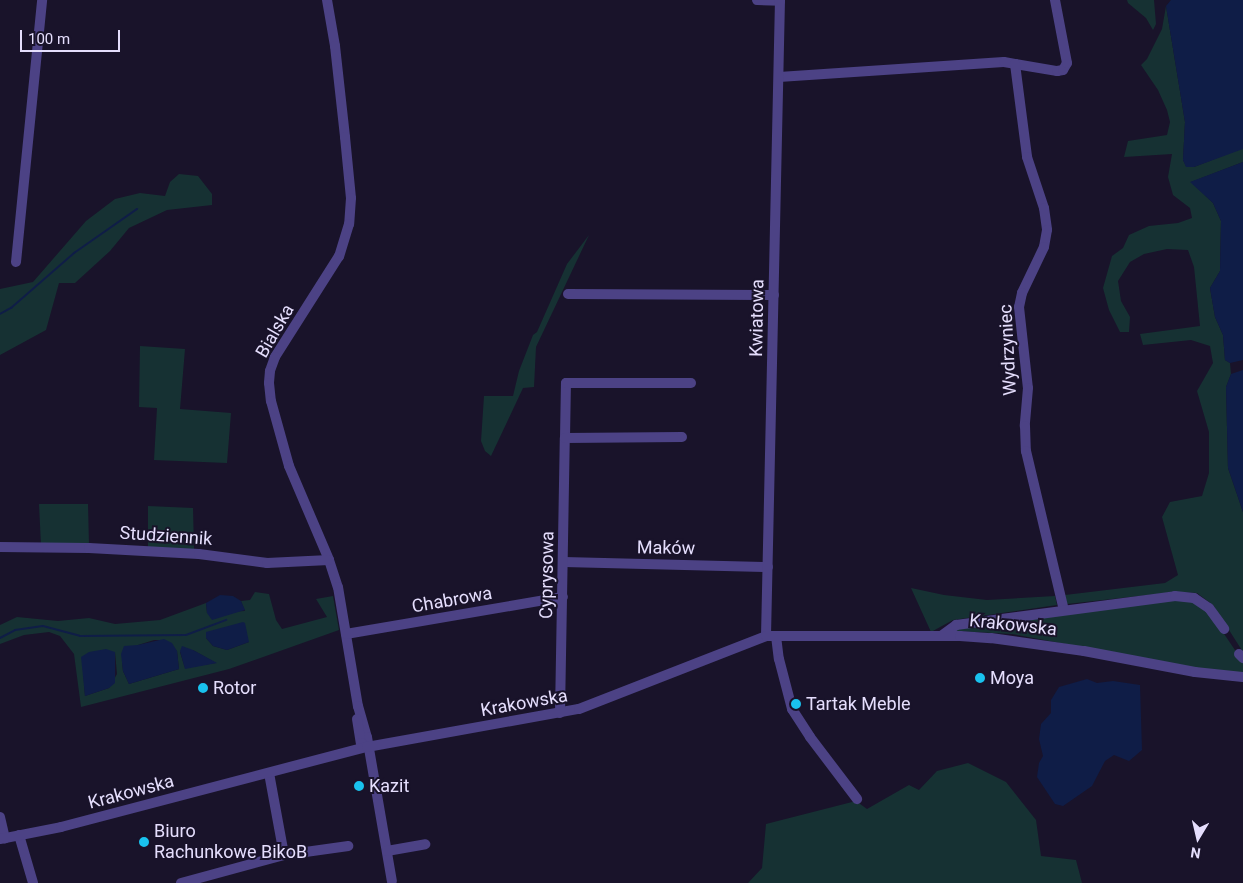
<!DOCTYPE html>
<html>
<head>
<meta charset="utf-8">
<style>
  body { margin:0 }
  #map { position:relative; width:1243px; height:883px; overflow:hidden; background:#19132a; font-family:Roboto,sans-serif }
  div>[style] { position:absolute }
  .green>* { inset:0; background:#163133 }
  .water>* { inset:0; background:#0f1d47 }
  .stream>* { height:2px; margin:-1px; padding:0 1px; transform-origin:1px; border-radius:1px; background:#0f1d47 }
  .minor>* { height:10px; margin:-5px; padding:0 5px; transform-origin:5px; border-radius:5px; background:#4c4285 }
  .dots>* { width:14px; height:14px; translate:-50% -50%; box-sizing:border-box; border:2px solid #19132a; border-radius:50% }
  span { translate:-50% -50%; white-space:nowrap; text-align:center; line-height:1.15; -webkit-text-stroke:4px #19132a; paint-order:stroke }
  .street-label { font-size:18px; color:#e5defd }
  .poi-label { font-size:18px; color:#e5defd }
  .left { translate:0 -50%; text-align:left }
  .north { position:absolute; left:1173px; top:813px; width:50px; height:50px; -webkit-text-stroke:4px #19132a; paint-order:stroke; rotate:189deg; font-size:14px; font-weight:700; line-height:20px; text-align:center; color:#e5defd }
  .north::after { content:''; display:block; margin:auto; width:18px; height:22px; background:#e5defd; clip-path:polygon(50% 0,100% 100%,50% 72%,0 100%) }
  .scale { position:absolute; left:20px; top:30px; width:100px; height:22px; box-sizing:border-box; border:2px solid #e5defd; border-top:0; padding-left:6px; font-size:15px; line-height:18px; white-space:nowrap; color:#e5defd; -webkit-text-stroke:4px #19132a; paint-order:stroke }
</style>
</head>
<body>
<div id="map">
  <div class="green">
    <div style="clip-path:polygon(1127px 0,1154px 0,1156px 24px,1153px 30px,1146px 18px,1128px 3px)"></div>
    <div style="clip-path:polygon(1166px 6px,1185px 122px,1183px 160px,1186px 166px,1194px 167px,1243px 148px,1243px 162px,1191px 182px,1213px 203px,1221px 221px,1220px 271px,1210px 288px,1215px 317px,1223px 335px,1225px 360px,1230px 363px,1231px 374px,1226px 387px,1228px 468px,1243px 512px,1243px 652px,1213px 605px,1197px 593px,1175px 592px,1067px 604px,1065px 595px,1165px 583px,1178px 575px,1162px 517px,1170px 502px,1202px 496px,1209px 473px,1209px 432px,1197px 391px,1213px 363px,1210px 346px,1191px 340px,1143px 345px,1140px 334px,1200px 326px,1194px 267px,1188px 250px,1167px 249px,1144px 254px,1130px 262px,1118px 281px,1121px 301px,1130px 317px,1129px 332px,1120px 332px,1109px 310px,1103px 288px,1112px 256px,1123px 248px,1129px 235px,1149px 226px,1178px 223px,1192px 218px,1190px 208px,1173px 195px,1168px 177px,1172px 154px,1124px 157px,1128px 141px,1167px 135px,1170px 122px,1167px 110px,1158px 90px,1141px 65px,1147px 59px,1162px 29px)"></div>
    <div style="clip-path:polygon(179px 174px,198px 176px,212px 194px,212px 205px,167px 210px,129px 228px,110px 251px,75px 283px,59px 283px,46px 330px,0 355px,0 289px,33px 282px,86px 221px,115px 199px,140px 193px,165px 196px,170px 182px)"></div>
    <div style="clip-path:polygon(589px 235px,536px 347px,534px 387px,523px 388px,491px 456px,485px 451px,481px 441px,484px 396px,513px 396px,519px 371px,533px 335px,537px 332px,567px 264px)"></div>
    <div style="clip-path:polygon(140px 346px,185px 349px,180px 409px,231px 413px,227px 463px,154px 460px,157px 408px,139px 407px)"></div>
    <div style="clip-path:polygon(39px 504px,88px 504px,89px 544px,41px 545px)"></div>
    <div style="clip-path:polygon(148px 506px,193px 508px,194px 549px,148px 549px)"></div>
    <div style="clip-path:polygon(911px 588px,944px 595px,987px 600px,1055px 596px,1057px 605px,953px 620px,931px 632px)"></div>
    <div style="clip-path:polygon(evenodd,255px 592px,269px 594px,276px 620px,282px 629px,327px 617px,316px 599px,333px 596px,339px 630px,229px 669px,81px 707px,74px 654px,60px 636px,49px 632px,24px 635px,0 644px,0 625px,17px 617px,58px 621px,89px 618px,115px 624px,160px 620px,206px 603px,207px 613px,245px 611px,241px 601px,250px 600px,255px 592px,206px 638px,249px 642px,227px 650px,213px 646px,206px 638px,255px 592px,154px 640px,160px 640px,177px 651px,179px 669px,129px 684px,123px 671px,122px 661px,138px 645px,154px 640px,255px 592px,193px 650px,216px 663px,185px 668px,180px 652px,193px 650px,255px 592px,115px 652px,117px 674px,109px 688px,85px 696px,83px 670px,115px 652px)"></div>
    <div style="clip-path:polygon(1174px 598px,1194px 600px,1208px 610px,1243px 662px,1243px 673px,1194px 668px,1012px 634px,955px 631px,958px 628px)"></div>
    <div style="clip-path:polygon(968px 763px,1006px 782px,1036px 820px,1041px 856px,1076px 860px,1082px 883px,748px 883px,762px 868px,766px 824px,856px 801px,867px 809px,909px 785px,919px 790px,937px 771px)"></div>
  </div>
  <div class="water">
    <div style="clip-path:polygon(1171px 0,1243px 0,1243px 149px,1194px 167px,1186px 167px,1183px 160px,1185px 122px,1166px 6px)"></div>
    <div style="clip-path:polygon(1243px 162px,1243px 360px,1230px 363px,1225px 360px,1223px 335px,1215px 317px,1210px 288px,1220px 271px,1221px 221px,1213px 203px,1190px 182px)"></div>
    <div style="clip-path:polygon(1243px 370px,1243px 512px,1228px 468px,1226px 387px,1231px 374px)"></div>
    <div style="clip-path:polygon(220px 595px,233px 596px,241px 601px,245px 610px,212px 620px,207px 613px,206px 603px)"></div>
    <div style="clip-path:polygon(243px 622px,245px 623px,249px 642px,227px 650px,213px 646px,206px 638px,206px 632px)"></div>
    <div style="clip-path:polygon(164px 639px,172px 643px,177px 651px,179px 669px,129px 684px,123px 671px,121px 654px,124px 646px,138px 645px)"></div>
    <div style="clip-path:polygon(182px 646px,193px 650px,217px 663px,185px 669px,180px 651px)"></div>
    <div style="clip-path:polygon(106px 649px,115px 652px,115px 683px,109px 688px,85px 696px,81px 657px,89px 652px)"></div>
    <div style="clip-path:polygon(1087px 679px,1097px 683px,1113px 681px,1140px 685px,1142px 750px,1129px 761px,1114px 755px,1105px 761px,1092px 786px,1063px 806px,1055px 804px,1037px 777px,1039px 763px,1043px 756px,1039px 739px,1041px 724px,1051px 713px,1051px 700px,1059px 687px)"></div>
  </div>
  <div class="stream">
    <div style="left:0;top:314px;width:13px;rotate:-29deg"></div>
    <div style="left:11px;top:308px;width:84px;rotate:-41.1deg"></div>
    <div style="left:74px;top:253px;width:77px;rotate:-34.9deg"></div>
    <div style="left:0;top:638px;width:17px;rotate:-28deg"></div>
    <div style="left:15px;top:630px;width:28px;rotate:-8deg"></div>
    <div style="left:43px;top:626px;width:38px;rotate:15deg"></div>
    <div style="left:80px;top:636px;width:106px;rotate:-0.5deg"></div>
    <div style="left:186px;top:635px;width:43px;rotate:-20.6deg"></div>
  </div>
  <div class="minor">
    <div style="left:327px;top:0;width:47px;rotate:80.1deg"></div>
    <div style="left:335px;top:46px;width:92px;rotate:83.7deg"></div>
    <div style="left:345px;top:137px;width:61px;rotate:84.4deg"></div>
    <div style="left:351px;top:198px;width:26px;rotate:94deg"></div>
    <div style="left:349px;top:224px;width:34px;rotate:107deg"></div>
    <div style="left:339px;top:256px;width:120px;rotate:122.4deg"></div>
    <div style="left:275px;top:357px;width:15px;rotate:110deg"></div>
    <div style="left:270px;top:371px;width:12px;rotate:95deg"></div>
    <div style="left:269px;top:383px;width:18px;rotate:84deg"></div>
    <div style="left:271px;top:401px;width:67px;rotate:74.5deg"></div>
    <div style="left:289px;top:466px;width:102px;rotate:66.9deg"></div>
    <div style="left:329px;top:560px;width:28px;rotate:72deg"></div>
    <div style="left:338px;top:587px;width:121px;rotate:80.5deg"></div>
    <div style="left:358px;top:706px;width:32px;rotate:74deg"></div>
    <div style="left:367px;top:737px;width:146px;rotate:80.2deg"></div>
    <div style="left:757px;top:0;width:23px;rotate:2deg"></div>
    <div style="left:1015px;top:64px;width:43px;rotate:9.5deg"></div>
    <div style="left:1057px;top:71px;width:6px;rotate:-9deg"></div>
    <div style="left:1063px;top:70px;width:8px;rotate:-60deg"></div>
    <div style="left:1067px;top:63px;width:64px;rotate:-100.8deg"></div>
    <div style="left:779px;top:77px;width:225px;rotate:-3.8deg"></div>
    <div style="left:1004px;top:62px;width:11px;rotate:10deg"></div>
    <div style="left:1015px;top:64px;width:94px;rotate:82.6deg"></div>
    <div style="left:1027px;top:157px;width:54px;rotate:71.6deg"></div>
    <div style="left:1044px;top:208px;width:22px;rotate:82deg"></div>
    <div style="left:1047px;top:230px;width:17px;rotate:100deg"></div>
    <div style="left:1044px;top:247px;width:51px;rotate:115.6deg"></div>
    <div style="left:1022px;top:293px;width:14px;rotate:102deg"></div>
    <div style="left:1019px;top:307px;width:81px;rotate:83.7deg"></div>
    <div style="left:1028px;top:388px;width:38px;rotate:95deg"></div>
    <div style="left:1025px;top:426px;width:25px;rotate:88deg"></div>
    <div style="left:1026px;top:451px;width:163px;rotate:76.6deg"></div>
    <div style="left:16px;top:262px;width:263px;rotate:-84.3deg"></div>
    <div style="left:568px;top:294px;width:206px;rotate:0.3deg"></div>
    <div style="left:565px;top:438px;width:55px;rotate:-89deg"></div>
    <div style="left:566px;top:383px;width:125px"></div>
    <div style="left:0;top:547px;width:89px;rotate:0.6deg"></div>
    <div style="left:89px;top:548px;width:110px;rotate:3.1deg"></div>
    <div style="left:199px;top:554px;width:69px;rotate:7.5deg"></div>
    <div style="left:267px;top:563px;width:62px;rotate:-2.8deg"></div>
    <div style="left:564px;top:562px;width:204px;rotate:1.4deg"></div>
    <div style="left:346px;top:634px;width:220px;rotate:-9.7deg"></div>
    <div style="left:766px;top:636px;width:636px;rotate:-88.74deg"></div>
    <div style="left:776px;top:636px;width:23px;rotate:83deg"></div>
    <div style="left:779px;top:659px;width:52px;rotate:75.4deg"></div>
    <div style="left:792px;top:709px;width:33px;rotate:57deg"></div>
    <div style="left:810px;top:737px;width:78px;rotate:52.8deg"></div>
    <div style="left:941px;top:636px;width:19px;rotate:-36deg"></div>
    <div style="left:956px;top:625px;width:221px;rotate:-7.5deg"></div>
    <div style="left:1175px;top:596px;width:19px;rotate:6deg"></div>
    <div style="left:1194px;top:598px;width:18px;rotate:34deg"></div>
    <div style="left:1209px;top:608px;width:26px;rotate:54deg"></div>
    <div style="left:1239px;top:654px;width:6px;rotate:45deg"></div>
    <div style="left:560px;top:713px;width:275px;rotate:-89deg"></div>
    <div style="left:565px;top:438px;width:117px;rotate:-0.5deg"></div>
    <div style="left:357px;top:719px;width:24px;rotate:81deg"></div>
    <div style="left:361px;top:743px;width:7px;rotate:34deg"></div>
    <div style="left:269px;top:773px;width:83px;rotate:79.6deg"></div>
    <div style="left:0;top:817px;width:22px;rotate:77deg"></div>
    <div style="left:19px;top:835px;width:50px;rotate:73.7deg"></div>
    <div style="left:0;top:839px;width:62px;rotate:-11.1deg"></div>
    <div style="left:61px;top:827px;width:316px;rotate:-14.7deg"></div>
    <div style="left:367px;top:747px;width:215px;rotate:-10.2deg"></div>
    <div style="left:579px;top:709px;width:201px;rotate:-21.3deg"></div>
    <div style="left:766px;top:636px;width:194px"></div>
    <div style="left:960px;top:636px;width:31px;rotate:4deg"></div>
    <div style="left:991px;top:638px;width:94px;rotate:8deg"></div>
    <div style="left:1084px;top:651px;width:113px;rotate:10.7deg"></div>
    <div style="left:1195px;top:672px;width:48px;rotate:5.9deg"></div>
    <div style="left:387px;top:851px;width:39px;rotate:-10deg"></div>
    <div style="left:181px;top:883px;width:107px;rotate:-15.2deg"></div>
    <div style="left:284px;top:855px;width:65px;rotate:-8deg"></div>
  </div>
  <div class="dots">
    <div style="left:980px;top:678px;background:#19c2ee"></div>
    <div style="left:203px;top:688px;background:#19c2ee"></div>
    <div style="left:796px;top:704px;background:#19c2ee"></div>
    <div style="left:359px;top:786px;background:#19c2ee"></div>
    <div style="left:144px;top:842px;background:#19c2ee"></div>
  </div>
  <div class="street-label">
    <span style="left:757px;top:318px;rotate:-89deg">Kwiatowa</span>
    <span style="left:275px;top:331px;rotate:-60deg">Bialska</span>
    <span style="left:1008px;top:350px;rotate:-93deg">Wydrzyniec</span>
    <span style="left:166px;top:536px;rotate:4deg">Studziennik</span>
    <span style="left:666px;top:548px;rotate:1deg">Maków</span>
    <span style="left:547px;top:575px;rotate:-89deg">Cyprysowa</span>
    <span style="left:452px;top:600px;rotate:-10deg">Chabrowa</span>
    <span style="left:1013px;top:625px;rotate:6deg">Krakowska</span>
    <span style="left:524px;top:703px;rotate:-10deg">Krakowska</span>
    <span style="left:131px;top:792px;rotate:-15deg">Krakowska</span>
  </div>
  <div class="poi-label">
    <span class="left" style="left:990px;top:678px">Moya</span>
    <span class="left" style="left:213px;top:688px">Rotor</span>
    <span class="left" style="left:806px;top:704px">Tartak Meble</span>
    <span class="left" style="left:369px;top:786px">Kazit</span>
    <span class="left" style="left:154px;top:842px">Biuro<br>Rachunkowe BikoB</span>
  </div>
  <div class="north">N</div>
  <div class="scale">100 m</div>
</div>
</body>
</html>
